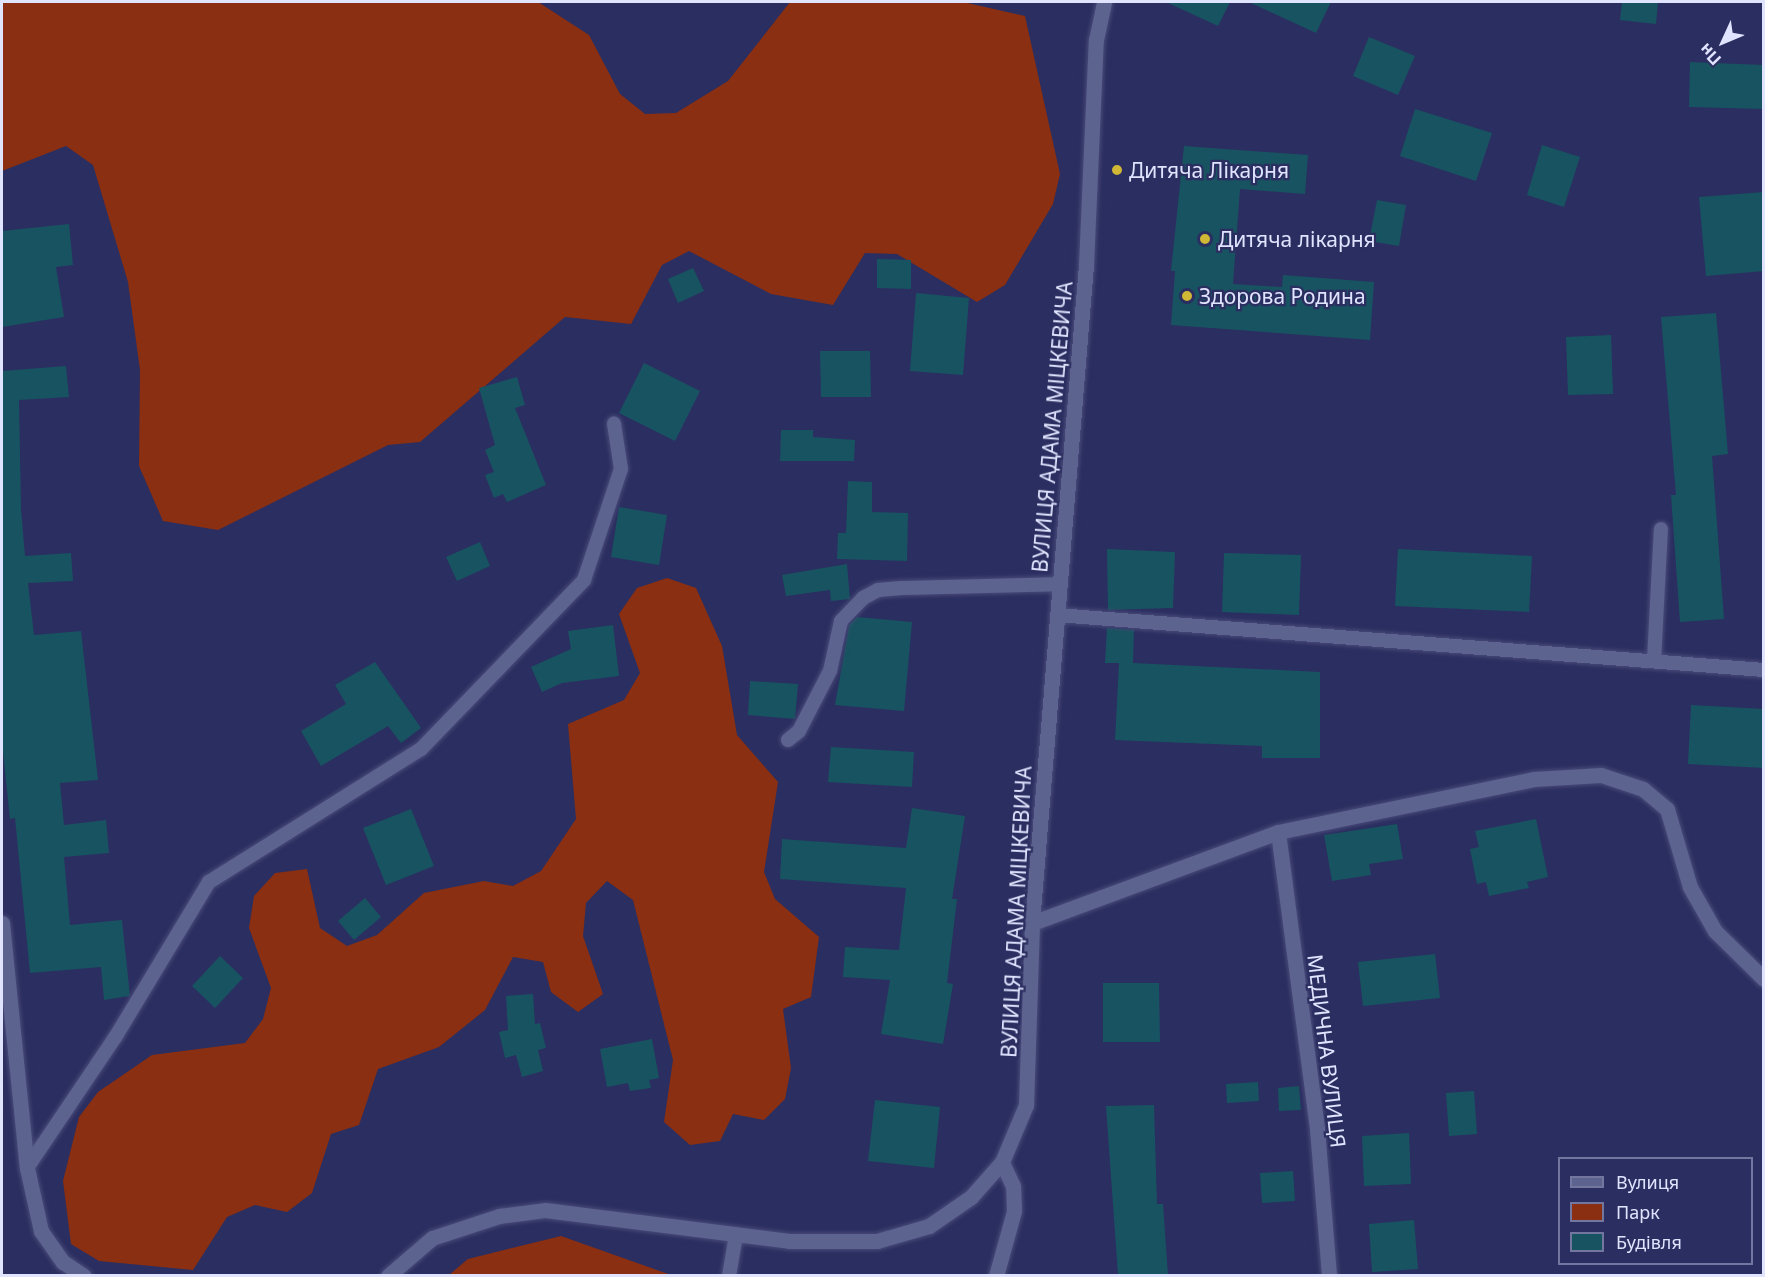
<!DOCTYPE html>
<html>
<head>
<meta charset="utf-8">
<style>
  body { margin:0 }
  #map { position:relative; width:1765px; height:1277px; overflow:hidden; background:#2b2e60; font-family:"Noto Sans",sans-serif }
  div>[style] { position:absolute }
  .green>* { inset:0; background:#8a2f11 }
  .building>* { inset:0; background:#185361 }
  .roads { filter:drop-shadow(0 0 2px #484b79) drop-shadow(0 0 2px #484b79) }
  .service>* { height:14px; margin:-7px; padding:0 7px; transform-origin:7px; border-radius:7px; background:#5d638f }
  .minor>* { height:15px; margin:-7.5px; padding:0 7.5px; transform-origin:7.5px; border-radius:7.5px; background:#5d638f }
  .tertiary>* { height:15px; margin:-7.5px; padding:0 7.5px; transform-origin:7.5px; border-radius:7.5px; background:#5d638f }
  .dots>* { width:16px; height:16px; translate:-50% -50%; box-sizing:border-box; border:3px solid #2b2e60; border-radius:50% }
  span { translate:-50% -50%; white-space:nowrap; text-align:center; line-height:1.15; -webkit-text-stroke:4.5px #2b2e60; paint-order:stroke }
  .poi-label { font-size:21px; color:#e0e4fe }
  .left { translate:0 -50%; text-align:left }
  .street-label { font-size:21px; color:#e0e4fe }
  .frame { position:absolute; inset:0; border:3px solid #e0e4fe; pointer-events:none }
  .legend { position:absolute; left:1558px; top:1157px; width:195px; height:108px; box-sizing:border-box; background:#2b2e60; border:2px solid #73779f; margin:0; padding:8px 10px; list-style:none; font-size:18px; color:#e0e4fe }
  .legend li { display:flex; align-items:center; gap:12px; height:30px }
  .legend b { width:30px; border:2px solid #73779f }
  .north { position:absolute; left:1693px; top:12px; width:60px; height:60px; -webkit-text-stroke:4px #2b2e60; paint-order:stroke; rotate:226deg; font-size:16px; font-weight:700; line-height:24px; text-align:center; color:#e0e4fe }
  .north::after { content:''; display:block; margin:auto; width:21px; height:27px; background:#e0e4fe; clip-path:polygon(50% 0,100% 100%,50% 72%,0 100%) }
</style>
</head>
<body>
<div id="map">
  <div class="green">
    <div style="clip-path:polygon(2px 2px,538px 2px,589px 35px,620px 94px,645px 114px,676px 113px,728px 81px,790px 2px,963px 2px,1025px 16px,1060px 174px,1053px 204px,1005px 285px,977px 302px,897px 254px,865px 253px,833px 305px,771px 294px,689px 251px,662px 265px,631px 324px,565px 317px,420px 442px,388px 445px,218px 530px,163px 521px,139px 466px,140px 370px,128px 282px,93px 165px,66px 146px,2px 171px)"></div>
    <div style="clip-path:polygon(667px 578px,696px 588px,722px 646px,737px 735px,778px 782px,764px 872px,775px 899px,819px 937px,811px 997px,783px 1009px,791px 1068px,785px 1099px,764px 1120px,733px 1114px,720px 1141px,690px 1145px,664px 1122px,673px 1060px,633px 900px,607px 881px,586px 903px,583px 936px,603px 994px,578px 1012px,551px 992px,543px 962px,513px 957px,485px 1010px,439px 1047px,378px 1069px,359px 1125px,331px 1134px,312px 1193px,287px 1212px,255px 1205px,227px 1217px,193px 1270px,99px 1261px,71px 1244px,63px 1181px,79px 1117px,98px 1092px,152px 1055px,245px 1043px,263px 1019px,271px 988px,249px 928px,254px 896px,275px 873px,307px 869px,320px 928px,347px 946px,377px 935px,424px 893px,484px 881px,513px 886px,541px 871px,576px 819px,568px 724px,624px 700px,640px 673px,619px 614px,637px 588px)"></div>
    <div style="clip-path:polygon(561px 1236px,671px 1275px,449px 1275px,468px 1259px)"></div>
  </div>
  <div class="building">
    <div style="clip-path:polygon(1166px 2px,1230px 2px,1218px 26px)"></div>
    <div style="clip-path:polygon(1249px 2px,1331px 2px,1316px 33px)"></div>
    <div style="clip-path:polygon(1622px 2px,1658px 2px,1656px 24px,1620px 20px)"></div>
    <div style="clip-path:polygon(1369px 37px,1415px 56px,1398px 95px,1353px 76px)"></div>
    <div style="clip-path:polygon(1690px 62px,1764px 65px,1764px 109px,1689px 107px)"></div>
    <div style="clip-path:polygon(1415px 109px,1492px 133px,1476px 181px,1400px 156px)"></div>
    <div style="clip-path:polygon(1542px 145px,1580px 157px,1564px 207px,1527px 195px)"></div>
    <div style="clip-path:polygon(1184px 146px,1308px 155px,1305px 194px,1240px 189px,1233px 284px,1282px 287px,1283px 275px,1374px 282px,1370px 340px,1171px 325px,1175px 271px,1171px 271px)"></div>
    <div style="clip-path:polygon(1764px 192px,1764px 271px,1706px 276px,1699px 197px)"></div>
    <div style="clip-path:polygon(1377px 200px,1406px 205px,1399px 246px,1369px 241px)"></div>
    <div style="clip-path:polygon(69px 224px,73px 265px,56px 267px,64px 317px,2px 327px,2px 231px)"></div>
    <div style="clip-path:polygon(877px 259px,911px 260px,911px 289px,877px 288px)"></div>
    <div style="clip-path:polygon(693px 268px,704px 291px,678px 303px,668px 279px)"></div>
    <div style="clip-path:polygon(916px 293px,969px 298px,963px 375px,910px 371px)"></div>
    <div style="clip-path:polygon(1716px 313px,1728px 454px,1712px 456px,1724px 619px,1680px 622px,1671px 495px,1676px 495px,1661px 317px)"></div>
    <div style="clip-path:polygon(1611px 335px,1613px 394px,1568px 395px,1566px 337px)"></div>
    <div style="clip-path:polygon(820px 351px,870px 351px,871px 397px,821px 397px)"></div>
    <div style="clip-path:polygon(644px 363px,700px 391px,675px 441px,619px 413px)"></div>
    <div style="clip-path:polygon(66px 366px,69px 397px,19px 400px,21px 509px,25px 556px,71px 553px,73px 581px,28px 583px,34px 635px,81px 631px,98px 780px,60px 783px,64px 825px,106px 820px,109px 853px,64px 857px,70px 925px,122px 920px,130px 996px,104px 1000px,101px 967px,30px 973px,15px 818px,10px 819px,2px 742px,2px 371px)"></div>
    <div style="clip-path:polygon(517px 377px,525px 405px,515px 408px,546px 485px,507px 502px,503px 494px,494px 498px,485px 475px,494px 472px,485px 450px,495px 445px,479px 388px)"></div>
    <div style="clip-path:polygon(781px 430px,813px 430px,813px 437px,855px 440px,854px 461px,780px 461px)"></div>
    <div style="clip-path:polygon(848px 481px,872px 482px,872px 512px,908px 513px,907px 561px,837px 559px,838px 533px,846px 533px)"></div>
    <div style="clip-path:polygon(619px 507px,667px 515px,659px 565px,611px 557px)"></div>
    <div style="clip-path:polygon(480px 542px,490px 566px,457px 581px,446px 557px)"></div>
    <div style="clip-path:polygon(1107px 549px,1175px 552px,1173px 608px,1108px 610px)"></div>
    <div style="clip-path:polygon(1398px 549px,1532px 556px,1529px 612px,1395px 606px)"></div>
    <div style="clip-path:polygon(1224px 553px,1301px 555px,1299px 615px,1222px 612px)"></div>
    <div style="clip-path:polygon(847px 564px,850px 599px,831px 601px,830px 590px,786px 596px,782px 575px)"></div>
    <div style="clip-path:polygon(857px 617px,912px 622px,904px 711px,835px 705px,849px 625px)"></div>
    <div style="clip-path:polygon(613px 625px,619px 676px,562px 683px,542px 692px,531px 667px,571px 649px,568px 631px)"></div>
    <div style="clip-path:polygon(1107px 628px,1134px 630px,1133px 663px,1320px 672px,1320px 758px,1262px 758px,1262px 746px,1115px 740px,1119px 663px,1105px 663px)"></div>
    <div style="clip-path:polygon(375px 662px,421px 728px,401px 743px,388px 726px,321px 766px,301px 731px,346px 704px,335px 685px)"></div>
    <div style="clip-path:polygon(750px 681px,798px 684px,795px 719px,748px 715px)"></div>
    <div style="clip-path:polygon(1691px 705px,1764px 709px,1764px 768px,1688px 764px)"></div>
    <div style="clip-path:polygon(831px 747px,914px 752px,912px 787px,828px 782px)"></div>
    <div style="clip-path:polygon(912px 808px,965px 816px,952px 899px,957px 899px,947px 983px,953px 984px,943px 1044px,881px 1034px,890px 980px,843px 977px,845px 947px,899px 950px,906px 888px,780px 879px,782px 839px,906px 848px)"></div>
    <div style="clip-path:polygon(411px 809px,434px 866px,386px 885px,363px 828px)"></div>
    <div style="clip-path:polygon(1536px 819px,1548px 877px,1527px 882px,1529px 888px,1489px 896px,1486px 882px,1477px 884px,1470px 849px,1479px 847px,1475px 831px)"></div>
    <div style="clip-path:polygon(1397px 824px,1403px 859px,1369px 864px,1371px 875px,1332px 881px,1324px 835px)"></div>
    <div style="clip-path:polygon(365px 898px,381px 917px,354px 940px,338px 921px)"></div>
    <div style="clip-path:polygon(1435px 954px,1440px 998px,1363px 1006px,1358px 962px)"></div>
    <div style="clip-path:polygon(220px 956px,243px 978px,215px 1008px,192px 986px)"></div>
    <div style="clip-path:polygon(1103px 983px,1159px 983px,1160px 1042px,1103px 1042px)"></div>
    <div style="clip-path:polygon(533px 994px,535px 1024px,540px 1023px,546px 1048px,538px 1050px,543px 1071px,522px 1077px,516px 1055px,505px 1058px,499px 1032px,508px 1030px,506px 996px)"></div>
    <div style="clip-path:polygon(652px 1039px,659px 1078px,649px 1080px,651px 1088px,630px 1091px,628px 1083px,607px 1087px,600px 1049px)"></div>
    <div style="clip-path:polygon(1258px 1082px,1259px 1101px,1227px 1103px,1226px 1084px)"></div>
    <div style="clip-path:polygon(1299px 1086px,1301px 1110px,1279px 1111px,1278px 1088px)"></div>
    <div style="clip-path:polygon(1474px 1091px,1477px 1134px,1449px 1136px,1446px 1093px)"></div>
    <div style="clip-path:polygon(875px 1100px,940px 1107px,934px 1168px,868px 1161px)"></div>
    <div style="clip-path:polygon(1154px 1105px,1157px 1204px,1163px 1204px,1168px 1275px,1118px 1275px,1106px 1106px)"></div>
    <div style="clip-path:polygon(1409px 1133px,1411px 1184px,1364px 1186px,1362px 1136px)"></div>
    <div style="clip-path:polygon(1293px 1171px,1295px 1201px,1262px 1203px,1260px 1173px)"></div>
    <div style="clip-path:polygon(1414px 1220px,1418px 1269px,1372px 1272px,1369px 1224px)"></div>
  </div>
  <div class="roads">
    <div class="service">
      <div style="left:1057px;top:615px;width:709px;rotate:4.45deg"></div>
      <div style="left:1654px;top:661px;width:132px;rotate:-87deg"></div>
      <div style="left:788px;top:740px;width:14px;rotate:-39deg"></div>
      <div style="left:799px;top:731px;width:68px;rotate:-62.7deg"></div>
      <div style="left:830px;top:671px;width:51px;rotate:-77.6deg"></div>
      <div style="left:841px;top:621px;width:32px;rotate:-46deg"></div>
      <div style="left:863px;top:598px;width:17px;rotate:-28deg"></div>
      <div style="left:878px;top:590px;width:23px;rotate:-5deg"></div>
      <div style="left:901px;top:588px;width:159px;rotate:-1.4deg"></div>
      <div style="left:27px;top:1168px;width:159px;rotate:-56deg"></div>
      <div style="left:116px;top:1036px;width:180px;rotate:-58.9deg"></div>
      <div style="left:209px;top:882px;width:250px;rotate:-32.1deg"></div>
      <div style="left:421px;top:749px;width:235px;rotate:-46deg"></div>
      <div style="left:584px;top:580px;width:117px;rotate:-71.6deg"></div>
      <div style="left:621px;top:469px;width:46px;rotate:-98.8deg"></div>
      <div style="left:729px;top:1276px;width:42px;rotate:-80.3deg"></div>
    </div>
    <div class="minor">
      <div style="left:1278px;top:832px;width:300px;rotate:82.5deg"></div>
      <div style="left:1317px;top:1129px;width:147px;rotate:85.3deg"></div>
      <div style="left:2px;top:923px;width:246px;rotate:84.2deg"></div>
      <div style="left:27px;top:1168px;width:65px;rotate:77.5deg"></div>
      <div style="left:41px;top:1231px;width:38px;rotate:55deg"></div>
      <div style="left:63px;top:1262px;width:25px;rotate:34deg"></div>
      <div style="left:1032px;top:923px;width:262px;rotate:-20.3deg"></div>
      <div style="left:1278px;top:832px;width:261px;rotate:-11.7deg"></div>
      <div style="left:1534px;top:779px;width:67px;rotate:-3.4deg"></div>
      <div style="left:1601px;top:775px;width:44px;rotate:18.4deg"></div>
      <div style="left:1643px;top:789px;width:31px;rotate:40deg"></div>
      <div style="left:1667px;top:809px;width:81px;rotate:73.6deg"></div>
      <div style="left:1690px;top:887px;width:51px;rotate:60.4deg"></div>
      <div style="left:1715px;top:931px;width:69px;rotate:44.4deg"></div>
      <div style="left:996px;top:1276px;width:67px;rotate:-74.5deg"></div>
      <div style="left:1014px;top:1211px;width:25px;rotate:-92deg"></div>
      <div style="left:1013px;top:1186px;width:26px;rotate:-115deg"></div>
    </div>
    <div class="tertiary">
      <div style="left:388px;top:1276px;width:58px;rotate:-40.8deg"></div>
      <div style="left:432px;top:1238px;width:71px;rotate:-18.2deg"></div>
      <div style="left:499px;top:1216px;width:46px;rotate:-7.4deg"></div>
      <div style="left:545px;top:1210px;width:246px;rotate:7.2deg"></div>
      <div style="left:789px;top:1241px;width:88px"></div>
      <div style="left:877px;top:1241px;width:54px;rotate:-16.1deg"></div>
      <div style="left:929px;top:1226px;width:51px;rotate:-34.6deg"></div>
      <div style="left:971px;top:1197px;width:47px;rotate:-48.5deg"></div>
      <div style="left:1002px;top:1162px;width:62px;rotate:-67.2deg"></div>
      <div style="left:1026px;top:1105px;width:182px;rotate:-88.1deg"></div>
      <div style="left:1032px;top:923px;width:660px;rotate:-85.31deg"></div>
      <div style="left:1086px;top:265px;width:225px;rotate:-87.5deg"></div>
      <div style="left:1096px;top:40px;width:39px;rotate:-78deg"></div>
    </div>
  </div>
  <div class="dots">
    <div style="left:1117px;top:170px;background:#d1b736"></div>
    <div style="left:1205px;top:239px;background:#d1b736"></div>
    <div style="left:1187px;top:296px;background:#d1b736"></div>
  </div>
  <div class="poi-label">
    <span class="left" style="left:1129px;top:170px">Дитяча Лікарня</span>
    <span class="left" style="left:1218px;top:239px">Дитяча лікарня</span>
    <span class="left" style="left:1199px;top:296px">Здорова Родина</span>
  </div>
  <div class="street-label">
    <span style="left:1052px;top:427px;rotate:-85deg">ВУЛИЦЯ АДАМА МІЦКЕВИЧА</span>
    <span style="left:1016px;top:912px;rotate:-87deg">ВУЛИЦЯ АДАМА МІЦКЕВИЧА</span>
    <span style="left:1327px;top:1051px;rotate:83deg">МЕДИЧНА ВУЛИЦЯ</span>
  </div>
  <div class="frame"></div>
  <ul class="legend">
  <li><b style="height:8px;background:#5d638f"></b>Вулиця</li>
  <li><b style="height:16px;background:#8a2f11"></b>Парк</li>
  <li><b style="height:16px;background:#185361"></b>Будівля</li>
  </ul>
  <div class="north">Пн</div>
</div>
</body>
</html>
